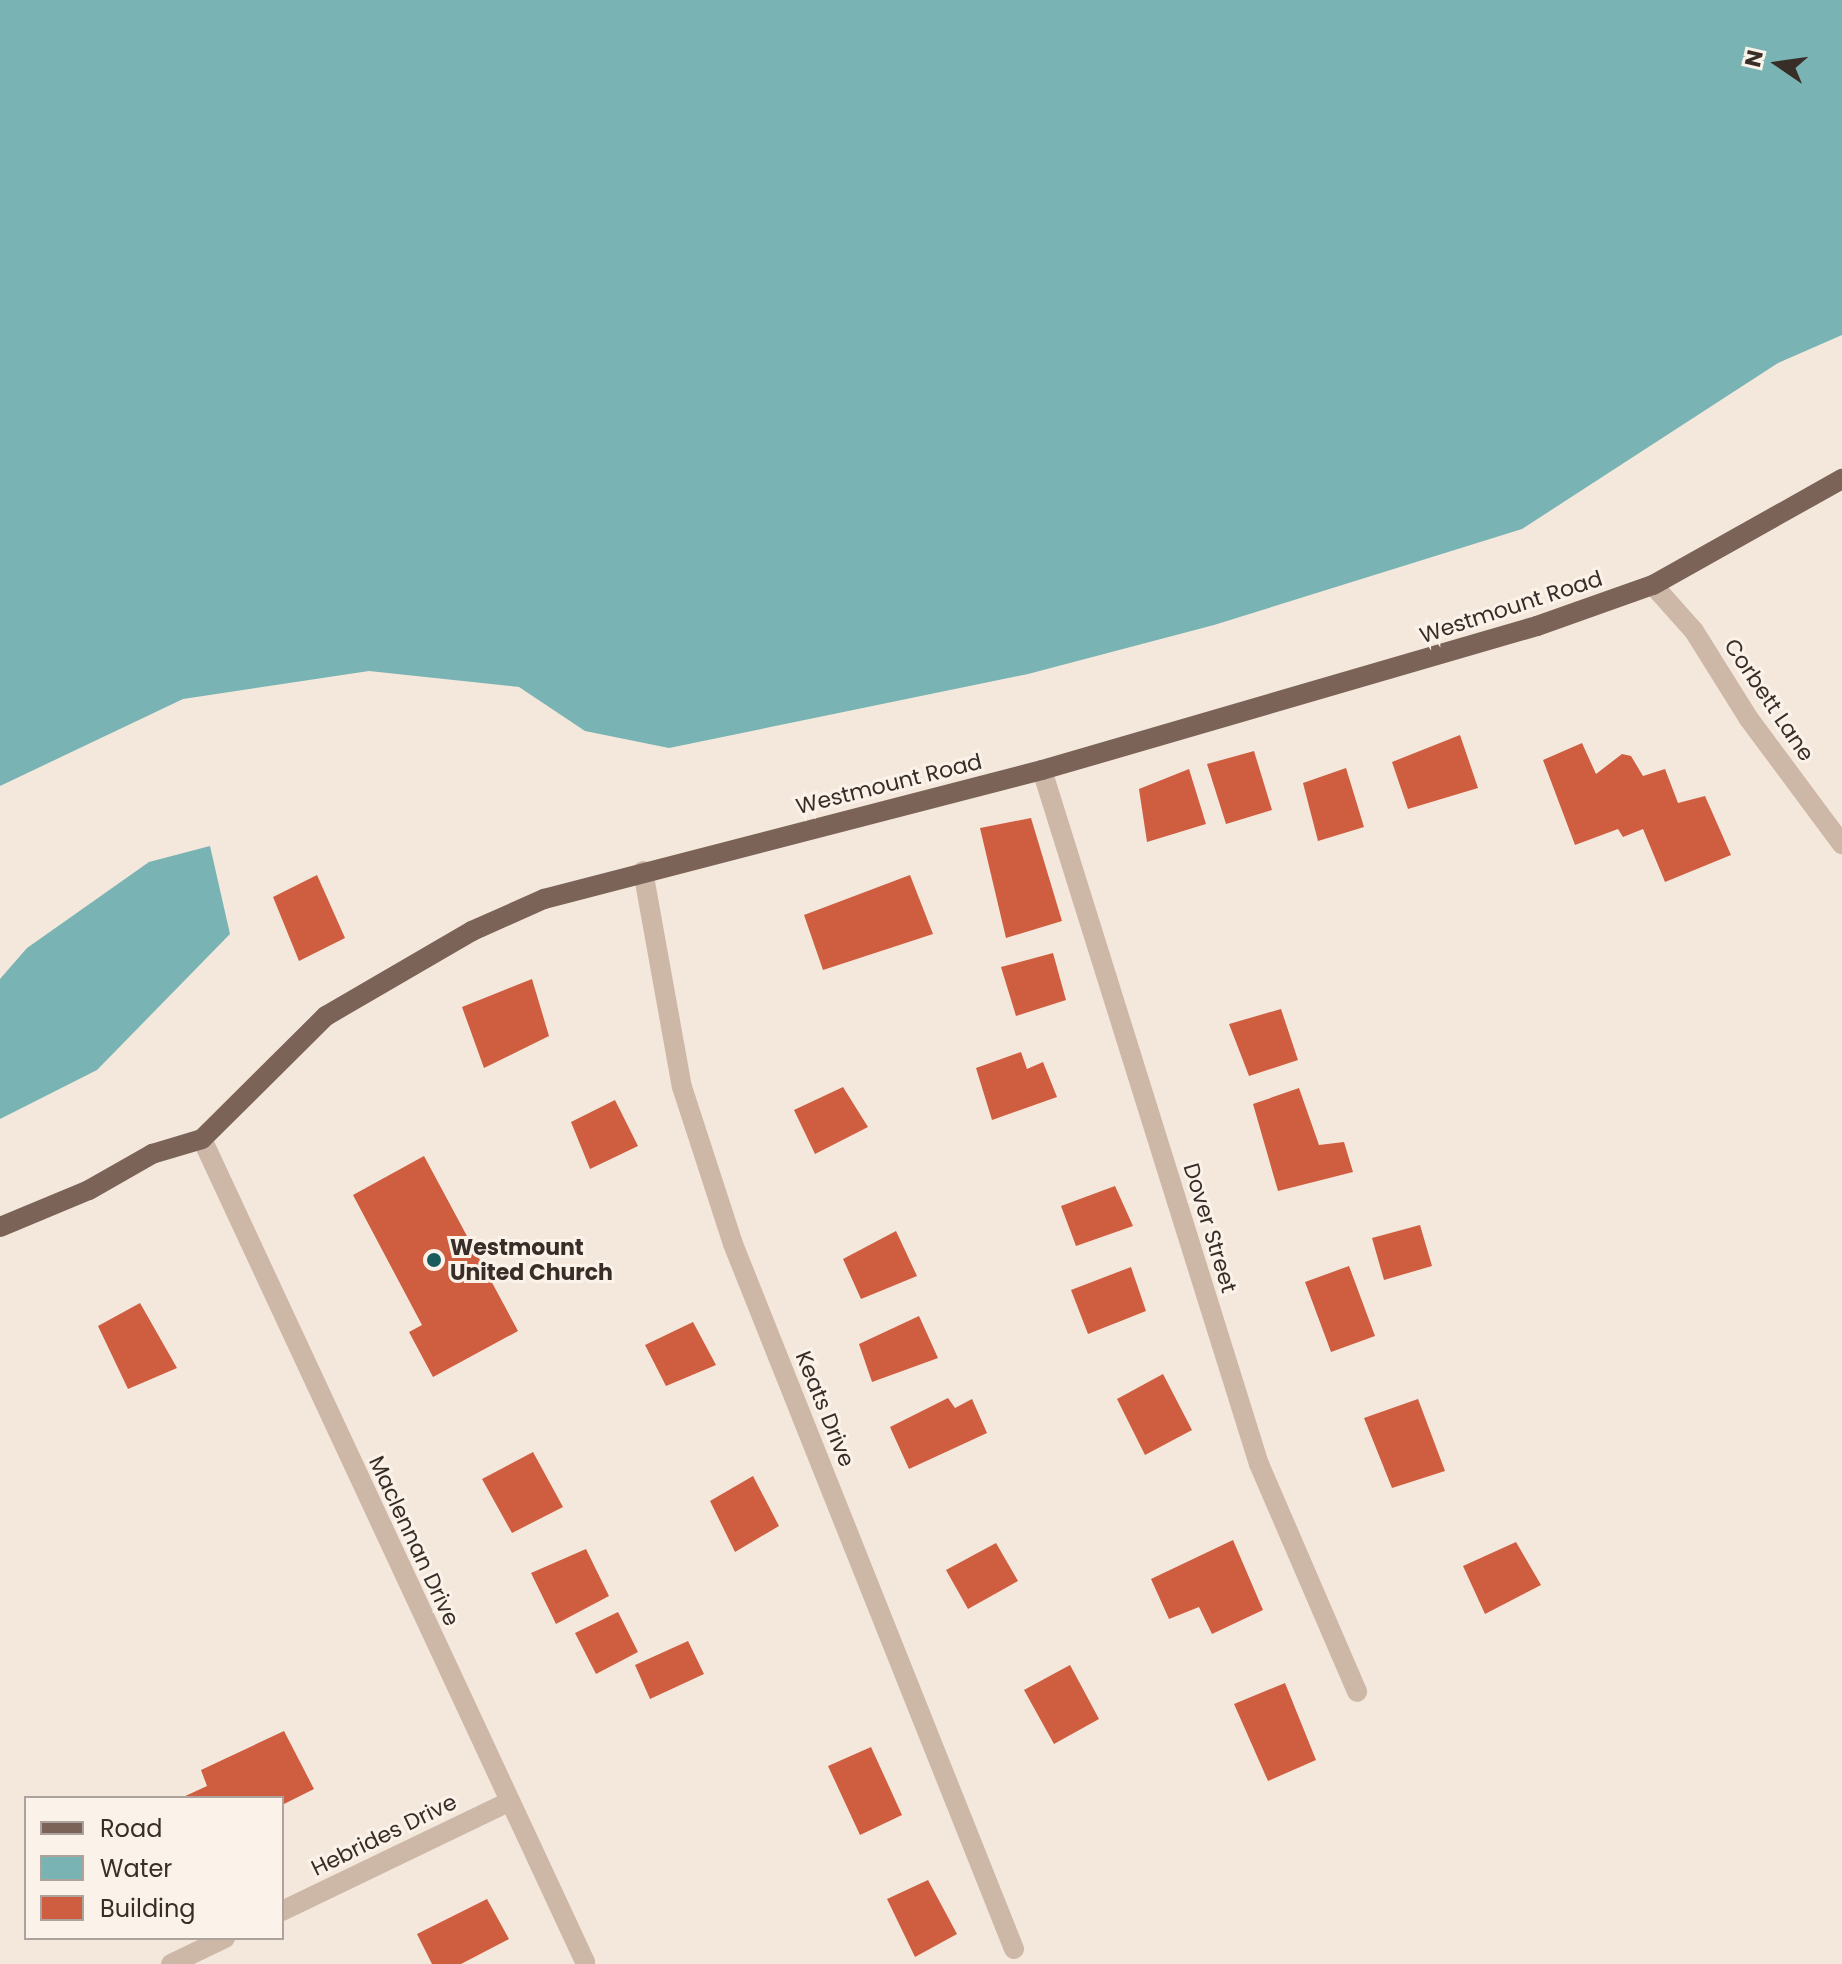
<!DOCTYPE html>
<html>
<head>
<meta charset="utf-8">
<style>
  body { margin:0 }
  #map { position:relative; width:1842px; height:1964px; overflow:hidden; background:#f4e8dc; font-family:Poppins,sans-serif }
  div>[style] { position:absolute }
  .water>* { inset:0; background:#79b3b3 }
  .building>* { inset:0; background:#cf5d40 }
  .minor>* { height:20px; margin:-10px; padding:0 10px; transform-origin:10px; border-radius:10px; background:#cdb7a7 }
  .major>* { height:20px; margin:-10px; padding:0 10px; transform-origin:10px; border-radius:10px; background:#7c6358 }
  .dots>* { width:22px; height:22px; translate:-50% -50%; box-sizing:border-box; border:4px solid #fbf2e9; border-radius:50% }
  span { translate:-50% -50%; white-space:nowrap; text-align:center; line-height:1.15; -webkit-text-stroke:6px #fbf2e9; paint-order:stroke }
  .street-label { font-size:22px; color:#392d28 }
  .poi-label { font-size:22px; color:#392d28; font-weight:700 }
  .left { translate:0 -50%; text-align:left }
  .legend { position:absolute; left:24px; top:1796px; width:260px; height:144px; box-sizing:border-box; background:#fbf2e9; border:2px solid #ada39c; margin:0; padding:10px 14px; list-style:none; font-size:24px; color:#392d28 }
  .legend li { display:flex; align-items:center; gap:16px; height:40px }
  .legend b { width:40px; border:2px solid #ada39c }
  .north { position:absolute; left:1738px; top:24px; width:80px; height:80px; -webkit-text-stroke:6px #fbf2e9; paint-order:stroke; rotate:283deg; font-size:22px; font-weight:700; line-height:32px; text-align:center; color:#392d28 }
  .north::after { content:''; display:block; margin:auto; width:28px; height:36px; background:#392d28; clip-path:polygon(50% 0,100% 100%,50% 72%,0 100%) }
</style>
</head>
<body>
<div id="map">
  <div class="water">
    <div style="clip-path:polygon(0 0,1842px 0,1842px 335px,1778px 363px,1522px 529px,1214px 625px,1028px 674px,669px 748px,585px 731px,519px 687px,369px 671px,183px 699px,0 786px)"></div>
    <div style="clip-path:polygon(210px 846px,230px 934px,97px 1070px,0 1119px,0 979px,27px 948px,149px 862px)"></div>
  </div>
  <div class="building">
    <div style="clip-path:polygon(1460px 735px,1478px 788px,1408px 809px,1392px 762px)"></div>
    <div style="clip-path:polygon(1582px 743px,1596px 774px,1622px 754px,1631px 756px,1643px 776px,1665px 769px,1678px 803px,1705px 796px,1731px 855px,1665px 882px,1643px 829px,1623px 837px,1618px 829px,1575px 845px,1543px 760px)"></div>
    <div style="clip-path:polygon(1254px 751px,1272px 810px,1226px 824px,1207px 764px)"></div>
    <div style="clip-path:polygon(1346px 768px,1364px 827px,1318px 841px,1303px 783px)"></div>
    <div style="clip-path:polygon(1189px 769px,1206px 824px,1147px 842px,1139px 789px)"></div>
    <div style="clip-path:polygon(1031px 818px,1062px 921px,1006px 938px,980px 828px)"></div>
    <div style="clip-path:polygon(317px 875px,345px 938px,299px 961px,273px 897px)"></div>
    <div style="clip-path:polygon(910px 875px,933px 934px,823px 970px,804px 915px)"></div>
    <div style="clip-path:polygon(1053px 953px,1066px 1000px,1016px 1016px,1001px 967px)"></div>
    <div style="clip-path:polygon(532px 979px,549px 1036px,484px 1068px,462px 1007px)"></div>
    <div style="clip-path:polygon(1281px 1009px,1298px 1060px,1249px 1076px,1229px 1024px)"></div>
    <div style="clip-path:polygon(1021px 1052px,1027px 1069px,1043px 1062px,1057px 1097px,992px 1120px,976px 1068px)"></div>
    <div style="clip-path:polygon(843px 1087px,868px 1127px,815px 1154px,794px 1110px)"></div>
    <div style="clip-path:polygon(1299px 1088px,1319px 1145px,1344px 1142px,1353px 1172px,1278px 1191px,1253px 1104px)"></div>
    <div style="clip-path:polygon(615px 1100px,638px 1146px,590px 1169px,571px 1122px)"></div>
    <div style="clip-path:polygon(424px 1156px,518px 1331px,433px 1377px,409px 1332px,422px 1325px,353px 1195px)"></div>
    <div style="clip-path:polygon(1115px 1186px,1133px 1226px,1076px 1246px,1061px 1206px)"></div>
    <div style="clip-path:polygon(1420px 1225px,1432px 1266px,1384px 1280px,1372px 1238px)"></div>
    <div style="clip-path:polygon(896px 1231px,917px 1276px,861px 1299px,843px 1259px)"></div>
    <div style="clip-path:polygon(1349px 1266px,1375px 1336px,1331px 1352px,1305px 1282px)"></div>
    <div style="clip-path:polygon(1131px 1267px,1146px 1311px,1088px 1334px,1071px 1290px)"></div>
    <div style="clip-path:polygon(140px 1303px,177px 1368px,128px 1389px,98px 1326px)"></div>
    <div style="clip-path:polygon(919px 1316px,938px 1358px,872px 1382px,859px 1344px)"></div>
    <div style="clip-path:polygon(693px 1322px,716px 1365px,666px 1386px,645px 1345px)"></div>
    <div style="clip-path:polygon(1163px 1374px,1192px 1430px,1145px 1455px,1117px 1399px)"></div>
    <div style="clip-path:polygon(948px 1398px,955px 1408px,972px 1399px,987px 1433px,909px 1469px,890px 1427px)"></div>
    <div style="clip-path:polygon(1418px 1399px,1445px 1471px,1392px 1488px,1364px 1418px)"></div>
    <div style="clip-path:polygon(533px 1452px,563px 1507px,512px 1533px,482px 1479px)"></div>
    <div style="clip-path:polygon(753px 1476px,779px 1526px,735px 1552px,710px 1501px)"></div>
    <div style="clip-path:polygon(1233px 1540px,1263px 1610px,1212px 1634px,1199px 1607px,1169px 1619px,1151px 1579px)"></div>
    <div style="clip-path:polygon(1516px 1542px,1541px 1585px,1485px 1614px,1463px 1566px)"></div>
    <div style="clip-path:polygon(996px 1543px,1018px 1581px,968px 1609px,946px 1570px)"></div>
    <div style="clip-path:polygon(586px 1549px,609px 1596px,556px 1624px,531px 1573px)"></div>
    <div style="clip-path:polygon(618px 1612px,638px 1652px,596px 1674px,575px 1633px)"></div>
    <div style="clip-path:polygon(688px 1641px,704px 1674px,650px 1699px,635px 1665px)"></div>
    <div style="clip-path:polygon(1070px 1665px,1099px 1719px,1054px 1744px,1024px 1690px)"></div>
    <div style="clip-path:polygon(1285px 1683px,1316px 1760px,1268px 1781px,1234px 1704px)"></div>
    <div style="clip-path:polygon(284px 1731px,314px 1789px,282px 1805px,282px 1798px,181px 1798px,207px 1786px,201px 1770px)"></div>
    <div style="clip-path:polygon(871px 1747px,902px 1815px,860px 1835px,828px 1766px)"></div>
    <div style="clip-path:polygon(928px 1880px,957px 1934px,915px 1957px,887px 1899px)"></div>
    <div style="clip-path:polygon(487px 1899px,509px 1939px,461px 1964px,432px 1964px,417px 1934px)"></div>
  </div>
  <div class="minor">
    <div style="left:1653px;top:585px;width:62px;rotate:48.3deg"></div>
    <div style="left:1694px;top:631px;width:104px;rotate:58deg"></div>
    <div style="left:1749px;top:719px;width:156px;rotate:53.4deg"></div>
    <div style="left:1042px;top:770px;width:727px;rotate:72.64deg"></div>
    <div style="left:1259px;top:1464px;width:248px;rotate:66.7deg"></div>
    <div style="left:643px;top:871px;width:219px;rotate:79.8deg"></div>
    <div style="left:682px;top:1087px;width:165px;rotate:72deg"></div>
    <div style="left:733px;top:1244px;width:759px;rotate:68.27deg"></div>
    <div style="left:202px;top:1139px;width:908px;rotate:65.04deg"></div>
    <div style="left:282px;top:1911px;width:251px;rotate:-25.7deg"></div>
    <div style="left:171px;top:1964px;width:60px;rotate:-25.7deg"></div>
  </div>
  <div class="major">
    <div style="left:0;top:1227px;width:96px;rotate:-22.6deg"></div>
    <div style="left:89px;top:1190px;width:73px;rotate:-29.7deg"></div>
    <div style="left:152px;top:1154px;width:52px;rotate:-16.7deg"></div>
    <div style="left:202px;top:1139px;width:175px;rotate:-44.8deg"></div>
    <div style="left:326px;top:1016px;width:169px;rotate:-30.2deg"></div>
    <div style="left:472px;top:931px;width:79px;rotate:-24deg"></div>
    <div style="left:544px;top:899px;width:514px;rotate:-14.52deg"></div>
    <div style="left:1042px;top:770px;width:516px;rotate:-16.22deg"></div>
    <div style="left:1537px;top:626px;width:123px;rotate:-19.5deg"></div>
    <div style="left:1653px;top:585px;width:217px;rotate:-29.3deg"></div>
  </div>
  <div class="dots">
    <div style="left:434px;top:1260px;background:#1a5c5e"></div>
  </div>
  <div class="street-label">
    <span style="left:1511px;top:607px;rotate:-18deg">Westmount Road</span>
    <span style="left:1769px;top:700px;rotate:56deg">Corbett Lane</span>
    <span style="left:889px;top:784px;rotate:-14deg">Westmount Road</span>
    <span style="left:1210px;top:1228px;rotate:73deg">Dover Street</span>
    <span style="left:825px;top:1409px;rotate:68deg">Keats Drive</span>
    <span style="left:414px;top:1541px;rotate:65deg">Maclennan Drive</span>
    <span style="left:384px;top:1835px;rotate:-26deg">Hebrides Drive</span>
  </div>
  <div class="poi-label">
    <span class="left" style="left:450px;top:1260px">Westmount<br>United Church</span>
  </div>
  <ul class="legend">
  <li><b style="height:10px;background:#7c6358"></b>Road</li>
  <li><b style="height:22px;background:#79b3b3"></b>Water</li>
  <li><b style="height:22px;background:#cf5d40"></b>Building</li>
  </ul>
  <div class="north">N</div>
</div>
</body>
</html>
